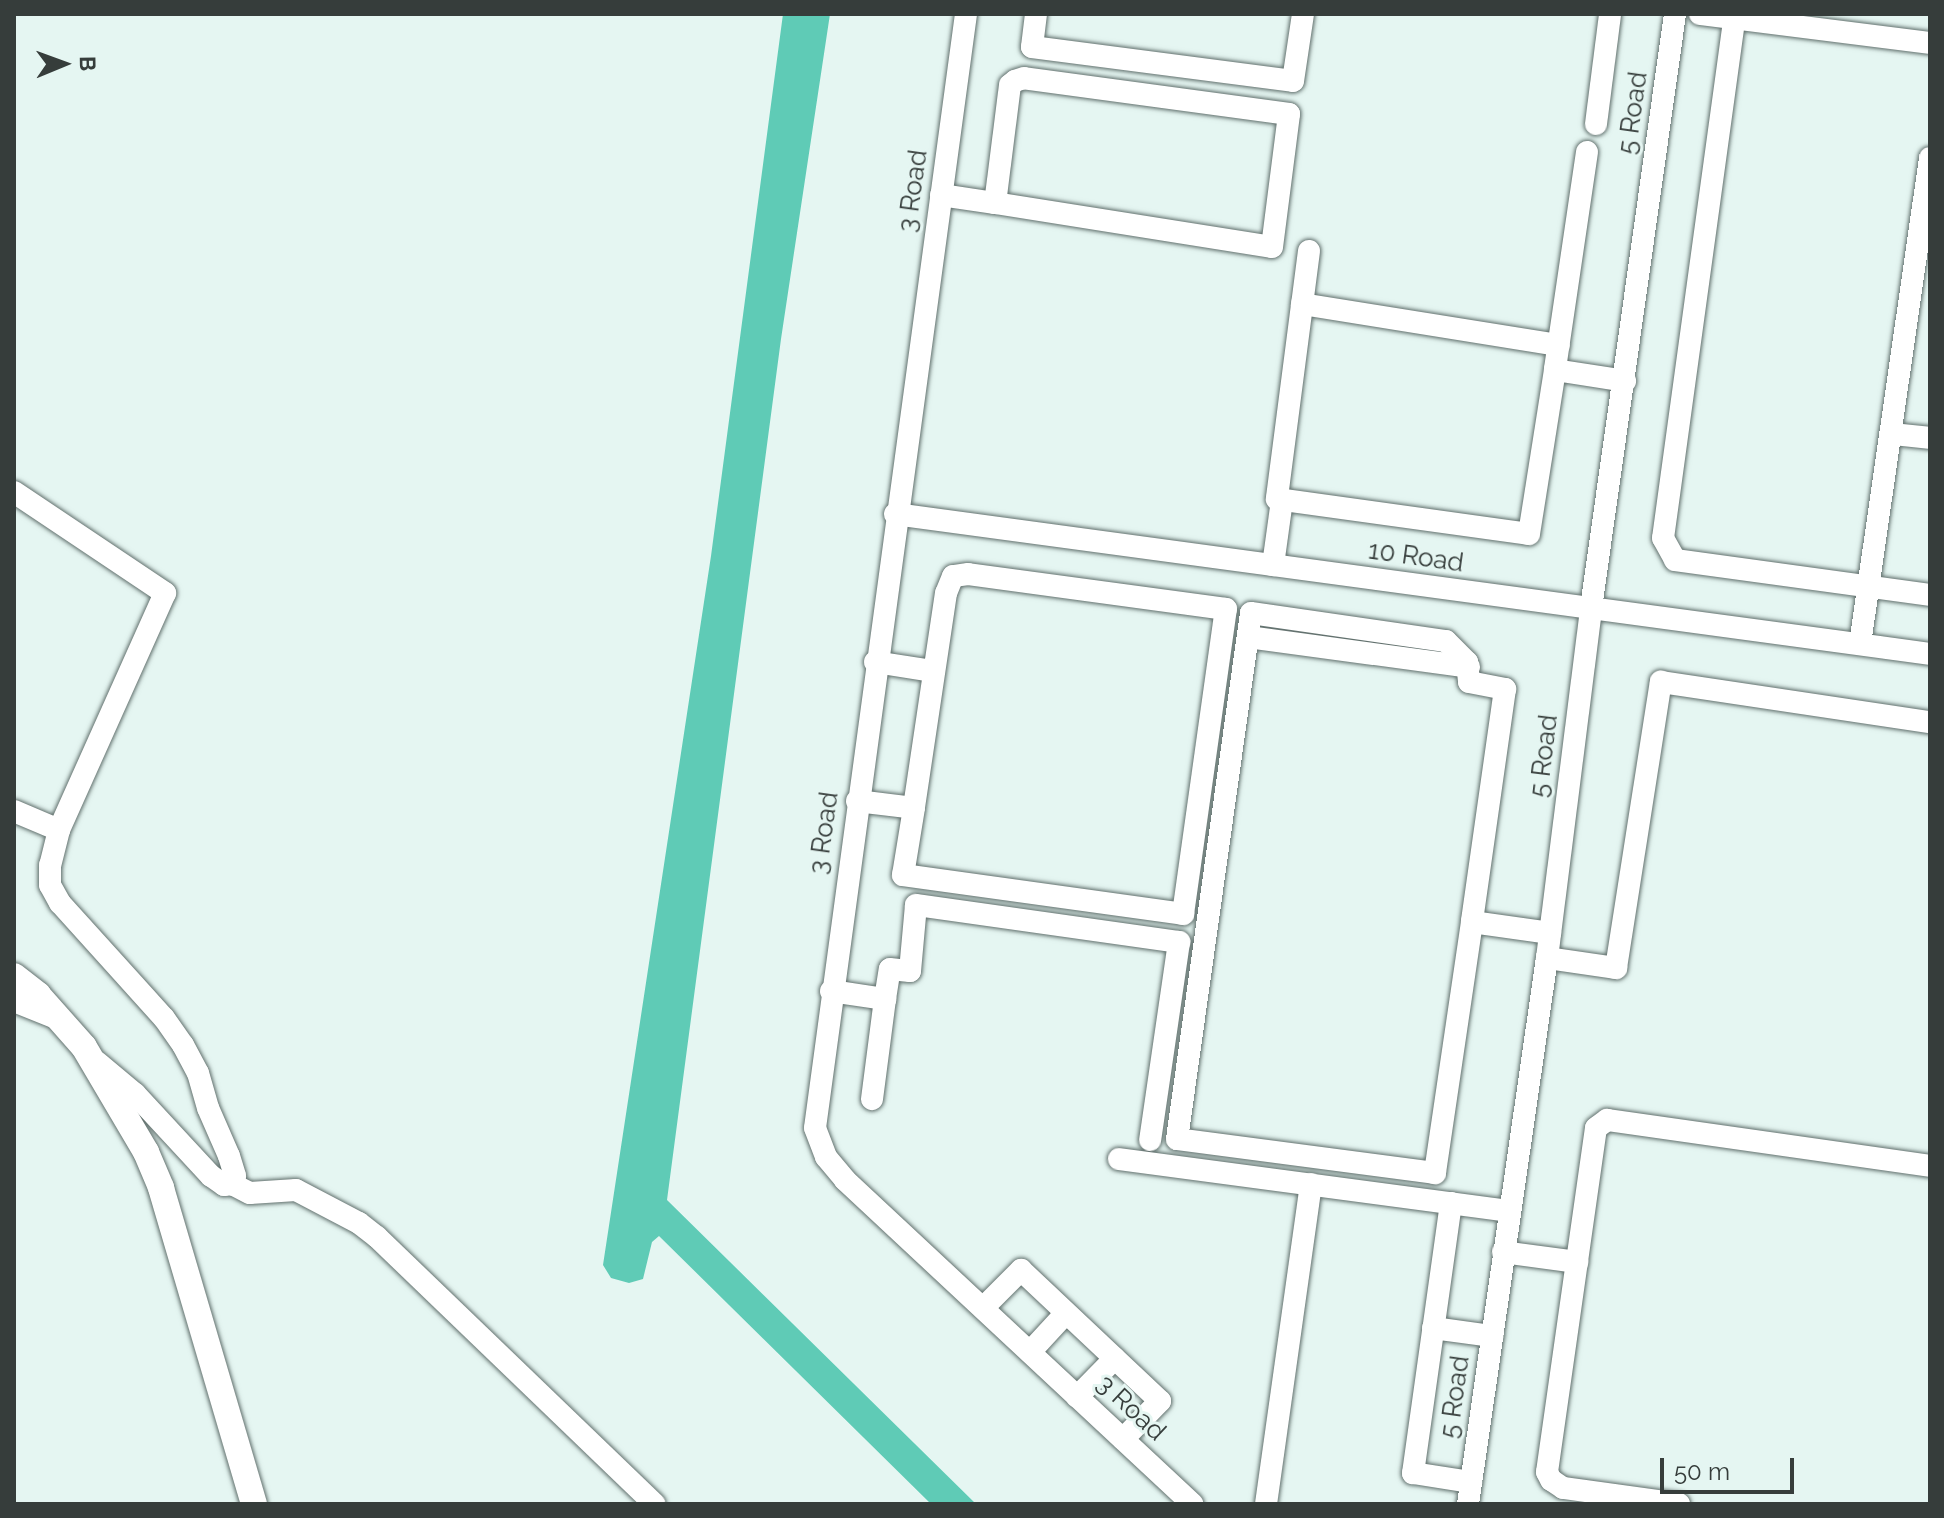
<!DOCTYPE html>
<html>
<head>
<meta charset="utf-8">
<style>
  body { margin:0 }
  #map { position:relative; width:1944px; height:1518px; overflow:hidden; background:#e5f6f2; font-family:Raleway,sans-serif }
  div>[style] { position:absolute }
  .water>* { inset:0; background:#5fcbb6 }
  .roads { filter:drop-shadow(0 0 2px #61706d) drop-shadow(0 0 2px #61706d) }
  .minor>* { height:22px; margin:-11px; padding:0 11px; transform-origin:11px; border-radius:11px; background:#fff }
  .major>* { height:26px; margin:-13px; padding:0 13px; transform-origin:13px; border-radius:13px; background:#fff }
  span { translate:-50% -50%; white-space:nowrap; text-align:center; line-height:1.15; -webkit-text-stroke:6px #e5f6f2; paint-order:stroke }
  .street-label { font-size:26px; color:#363d3b }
  .frame { position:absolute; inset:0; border:16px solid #363d3b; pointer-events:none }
  .north { position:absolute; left:24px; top:24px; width:80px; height:80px; -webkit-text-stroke:6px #e5f6f2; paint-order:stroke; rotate:89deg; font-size:22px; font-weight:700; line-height:32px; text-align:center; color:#363d3b }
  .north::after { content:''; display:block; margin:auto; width:28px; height:36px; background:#363d3b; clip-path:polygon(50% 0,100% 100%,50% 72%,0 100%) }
  .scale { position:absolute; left:1660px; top:1458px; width:134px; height:36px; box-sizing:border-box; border:4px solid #363d3b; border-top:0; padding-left:10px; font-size:24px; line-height:28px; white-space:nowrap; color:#363d3b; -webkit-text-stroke:6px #e5f6f2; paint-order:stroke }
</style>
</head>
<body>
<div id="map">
  <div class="water">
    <div style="clip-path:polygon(783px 14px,830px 14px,781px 339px,667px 1200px,976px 1504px,931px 1504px,659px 1236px,652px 1242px,643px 1279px,629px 1283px,611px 1278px,603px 1265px,711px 556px)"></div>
  </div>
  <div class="roads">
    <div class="minor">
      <div style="left:966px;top:14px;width:1124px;rotate:97.72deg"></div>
      <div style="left:815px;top:1128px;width:31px;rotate:69deg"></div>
      <div style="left:826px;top:1157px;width:30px;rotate:50deg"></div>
      <div style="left:845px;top:1180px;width:475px;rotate:43deg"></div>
      <div style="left:1036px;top:14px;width:33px;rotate:97deg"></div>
      <div style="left:1032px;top:47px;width:263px;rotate:7.4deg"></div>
      <div style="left:1293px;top:81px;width:68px;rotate:-81.5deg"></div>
      <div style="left:1700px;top:14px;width:232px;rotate:7.2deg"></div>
      <div style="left:1735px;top:14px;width:529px;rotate:97.82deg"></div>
      <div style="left:1663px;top:538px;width:25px;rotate:61deg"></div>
      <div style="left:1675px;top:560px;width:257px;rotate:7.8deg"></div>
      <div style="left:1596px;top:124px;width:111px;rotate:-82.7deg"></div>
      <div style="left:1587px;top:152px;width:220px;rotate:98.4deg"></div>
      <div style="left:1555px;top:370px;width:71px;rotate:8.9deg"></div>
      <div style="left:941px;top:195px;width:55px;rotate:8.4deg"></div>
      <div style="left:995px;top:203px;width:280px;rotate:9deg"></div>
      <div style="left:1272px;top:247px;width:134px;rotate:-82.7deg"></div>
      <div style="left:1289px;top:114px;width:267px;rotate:-172.3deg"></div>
      <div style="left:1024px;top:78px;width:9px;rotate:162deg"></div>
      <div style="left:1015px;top:81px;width:6px;rotate:141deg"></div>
      <div style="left:1010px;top:85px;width:119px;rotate:97.2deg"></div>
      <div style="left:1309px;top:251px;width:250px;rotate:97.4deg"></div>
      <div style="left:1277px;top:499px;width:254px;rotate:7.9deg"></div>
      <div style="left:1529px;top:534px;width:166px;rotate:-81deg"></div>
      <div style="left:1302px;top:304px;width:260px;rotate:9.1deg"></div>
      <div style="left:1893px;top:434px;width:37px;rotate:6deg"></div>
      <div style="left:14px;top:492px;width:182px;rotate:33.8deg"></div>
      <div style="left:165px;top:593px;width:260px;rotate:114.1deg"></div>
      <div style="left:59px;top:830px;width:36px;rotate:104deg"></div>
      <div style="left:50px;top:865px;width:20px;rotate:90deg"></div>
      <div style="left:50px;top:885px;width:21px;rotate:61deg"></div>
      <div style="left:60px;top:903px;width:155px;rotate:47.9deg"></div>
      <div style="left:164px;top:1018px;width:33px;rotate:55deg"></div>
      <div style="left:183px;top:1045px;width:32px;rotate:62deg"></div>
      <div style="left:198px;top:1073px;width:36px;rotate:74deg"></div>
      <div style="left:208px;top:1108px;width:52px;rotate:66.4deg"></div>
      <div style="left:229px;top:1156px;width:21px;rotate:73deg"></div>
      <div style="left:235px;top:1176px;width:9px;rotate:111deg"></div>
      <div style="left:232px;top:1184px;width:8px;rotate:173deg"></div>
      <div style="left:224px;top:1185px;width:16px;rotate:-145deg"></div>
      <div style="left:211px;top:1176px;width:112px;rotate:-132.8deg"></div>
      <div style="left:135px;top:1094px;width:50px;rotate:-139.9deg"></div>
      <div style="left:895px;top:514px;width:1044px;rotate:7.7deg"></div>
      <div style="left:1273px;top:565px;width:66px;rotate:-82.1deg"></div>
      <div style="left:1248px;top:637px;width:223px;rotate:7.7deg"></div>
      <div style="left:1860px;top:644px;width:491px;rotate:-81.8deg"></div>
      <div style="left:875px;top:662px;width:59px;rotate:8.8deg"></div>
      <div style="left:857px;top:801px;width:57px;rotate:7deg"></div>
      <div style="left:914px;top:808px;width:68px;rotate:99.3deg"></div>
      <div style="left:903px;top:875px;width:283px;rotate:7.9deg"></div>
      <div style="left:1183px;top:914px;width:308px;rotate:-82deg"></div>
      <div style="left:1226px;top:609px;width:260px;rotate:-172.3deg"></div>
      <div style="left:968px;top:574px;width:15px;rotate:172deg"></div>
      <div style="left:953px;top:576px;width:18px;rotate:112deg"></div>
      <div style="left:946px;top:593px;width:217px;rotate:98.5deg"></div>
      <div style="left:14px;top:811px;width:49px;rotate:22.9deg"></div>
      <div style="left:1472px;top:922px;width:254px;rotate:98.4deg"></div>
      <div style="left:1435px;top:1173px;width:260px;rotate:-172.5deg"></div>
      <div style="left:1177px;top:1139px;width:531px;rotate:-81.99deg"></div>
      <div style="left:1251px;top:613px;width:197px;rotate:8.2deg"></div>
      <div style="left:1446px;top:641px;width:30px;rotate:45deg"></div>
      <div style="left:1467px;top:662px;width:20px;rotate:84deg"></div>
      <div style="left:1469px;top:682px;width:37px;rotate:11deg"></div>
      <div style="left:1505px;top:689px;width:235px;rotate:98.1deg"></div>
      <div style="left:1472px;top:922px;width:79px;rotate:8deg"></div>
      <div style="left:1547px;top:958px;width:70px;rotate:8.2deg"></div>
      <div style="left:1616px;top:968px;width:290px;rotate:-81.1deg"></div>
      <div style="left:1661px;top:682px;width:272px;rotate:8.5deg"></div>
      <div style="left:831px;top:991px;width:55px;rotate:8.4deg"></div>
      <div style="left:885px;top:999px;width:101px;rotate:97.4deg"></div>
      <div style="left:885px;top:999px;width:30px;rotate:-81deg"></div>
      <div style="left:890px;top:969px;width:20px;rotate:6deg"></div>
      <div style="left:910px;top:971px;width:66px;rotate:-84.8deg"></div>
      <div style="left:916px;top:905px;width:266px;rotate:8deg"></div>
      <div style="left:1179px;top:942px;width:200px;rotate:98.3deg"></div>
      <div style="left:14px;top:1001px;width:51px;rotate:22deg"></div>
      <div style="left:1119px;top:1159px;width:393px;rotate:7.6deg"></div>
      <div style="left:232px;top:1184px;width:20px;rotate:27deg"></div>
      <div style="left:250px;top:1193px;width:46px;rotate:-3.7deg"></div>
      <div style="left:296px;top:1190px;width:71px;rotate:27.6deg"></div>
      <div style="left:359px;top:1223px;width:23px;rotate:38deg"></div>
      <div style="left:377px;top:1237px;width:385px;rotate:43.9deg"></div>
      <div style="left:1451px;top:1203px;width:273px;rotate:98deg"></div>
      <div style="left:1413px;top:1473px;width:59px;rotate:8.8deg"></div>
      <div style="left:1503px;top:1252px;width:75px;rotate:7.7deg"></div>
      <div style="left:983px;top:1308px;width:54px;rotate:-45deg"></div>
      <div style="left:1021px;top:1270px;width:191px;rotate:43.3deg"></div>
      <div style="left:1160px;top:1401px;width:53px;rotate:134.2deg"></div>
      <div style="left:1433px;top:1328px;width:60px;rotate:7.7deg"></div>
      <div style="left:1030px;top:1352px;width:53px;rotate:-47.3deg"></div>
      <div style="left:1077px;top:1397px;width:54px;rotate:-45.7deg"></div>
      <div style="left:1266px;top:1504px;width:323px;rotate:-82deg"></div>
      <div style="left:1468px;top:1504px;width:552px;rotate:-81.77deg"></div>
      <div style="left:1547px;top:958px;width:353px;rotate:-82.8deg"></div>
      <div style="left:1591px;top:608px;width:600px;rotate:-81.95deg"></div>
      <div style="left:1679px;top:1504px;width:117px;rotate:-172.1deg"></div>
      <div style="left:1563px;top:1488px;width:14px;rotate:-146deg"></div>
      <div style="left:1551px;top:1480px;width:9px;rotate:-117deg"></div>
      <div style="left:1547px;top:1472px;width:347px;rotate:-81.9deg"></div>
      <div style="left:1596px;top:1128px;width:14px;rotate:-36deg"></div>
      <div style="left:1607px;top:1120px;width:326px;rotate:8.1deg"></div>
    </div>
    <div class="major">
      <div style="left:14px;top:976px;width:31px;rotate:38deg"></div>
      <div style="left:38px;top:995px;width:69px;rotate:48.5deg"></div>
      <div style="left:84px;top:1047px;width:122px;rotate:59.4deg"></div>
      <div style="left:146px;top:1152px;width:39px;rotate:67deg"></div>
      <div style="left:161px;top:1188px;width:329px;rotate:73.6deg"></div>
    </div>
  </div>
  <div class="street-label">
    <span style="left:1633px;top:113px;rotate:-82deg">5 Road</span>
    <span style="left:913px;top:191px;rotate:-82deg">3 Road</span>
    <span style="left:1416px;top:557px;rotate:8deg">10 Road</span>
    <span style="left:1544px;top:756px;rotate:-83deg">5 Road</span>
    <span style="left:824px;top:833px;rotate:-82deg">3 Road</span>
    <span style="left:1455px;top:1397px;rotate:-82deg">5 Road</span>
    <span style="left:1131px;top:1408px;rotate:43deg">3 Road</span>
  </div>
  <div class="frame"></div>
  <div class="north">B</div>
  <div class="scale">50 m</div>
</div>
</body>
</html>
